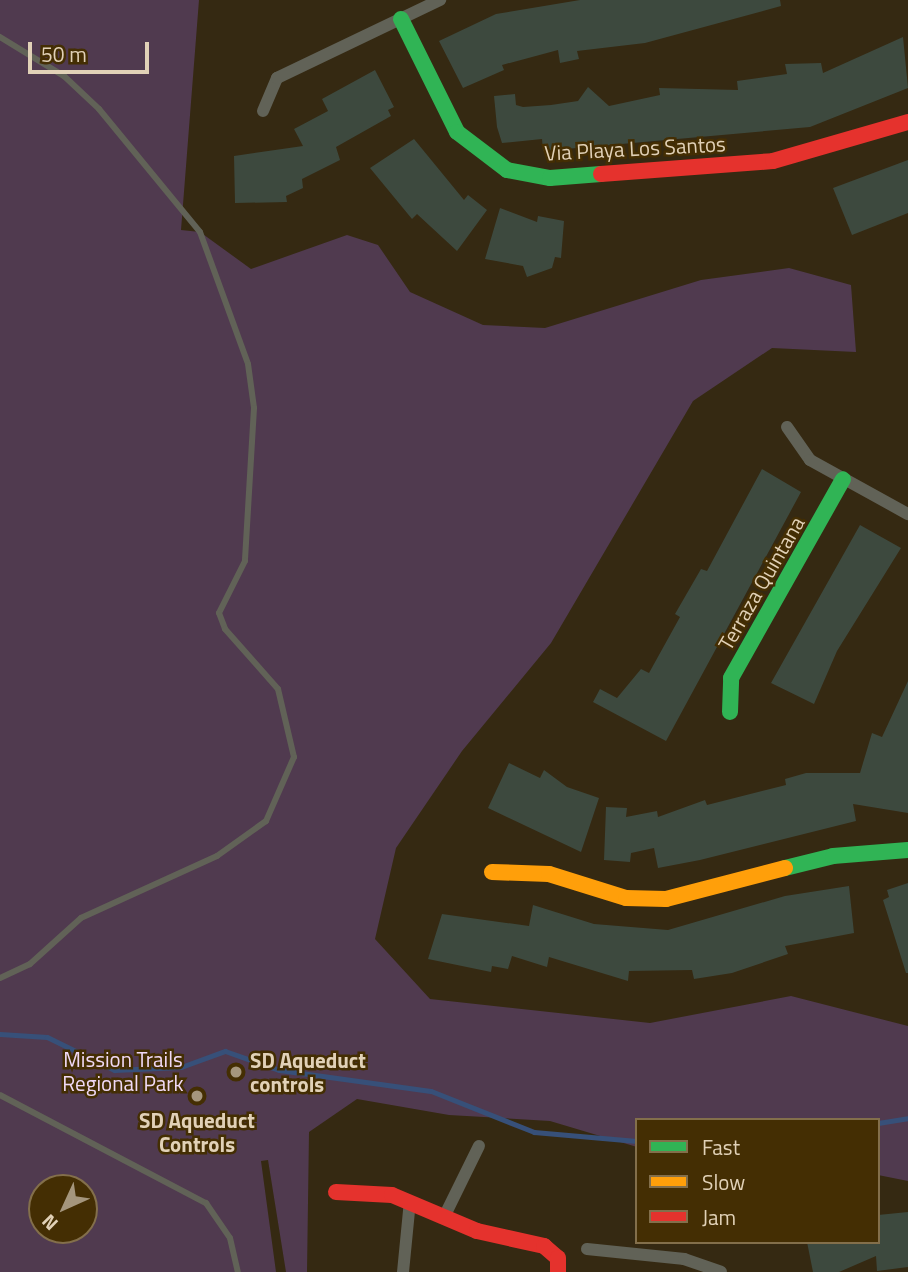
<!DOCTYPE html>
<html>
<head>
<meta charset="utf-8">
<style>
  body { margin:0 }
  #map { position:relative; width:908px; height:1272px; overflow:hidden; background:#352912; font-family:"Titillium Web",sans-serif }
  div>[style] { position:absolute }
  .green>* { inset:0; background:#503a4f }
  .stream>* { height:5px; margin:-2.5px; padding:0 2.5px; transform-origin:2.5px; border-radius:2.5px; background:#375079 }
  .building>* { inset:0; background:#3d493e }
  .lane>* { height:6px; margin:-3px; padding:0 3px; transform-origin:3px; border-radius:3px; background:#616257 }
  .street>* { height:12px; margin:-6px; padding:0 6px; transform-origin:6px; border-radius:6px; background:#616257 }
  .fast>* { height:16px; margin:-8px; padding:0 8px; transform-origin:8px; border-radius:8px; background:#30b455 }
  .slow>* { height:16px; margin:-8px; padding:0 8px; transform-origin:8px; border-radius:8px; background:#ff9f0a }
  .jam>* { height:16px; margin:-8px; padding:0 8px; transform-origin:8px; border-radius:8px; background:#e5322d }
  .dots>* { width:19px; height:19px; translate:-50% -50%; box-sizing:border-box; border:4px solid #442e03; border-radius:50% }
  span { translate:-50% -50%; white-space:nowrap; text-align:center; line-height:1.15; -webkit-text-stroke:5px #442e03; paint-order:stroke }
  .street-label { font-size:21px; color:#e1d1b7 }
  .park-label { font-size:21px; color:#f0d9f6 }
  .poi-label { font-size:21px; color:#e1d1b7; font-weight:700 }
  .left { translate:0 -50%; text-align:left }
  .legend { position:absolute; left:635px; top:1118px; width:245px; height:126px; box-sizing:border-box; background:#442e03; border:2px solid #836f4b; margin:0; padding:9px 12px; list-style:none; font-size:21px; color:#e1d1b7 }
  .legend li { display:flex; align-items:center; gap:14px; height:35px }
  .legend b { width:35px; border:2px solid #836f4b }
  .north { position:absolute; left:28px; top:1174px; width:70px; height:70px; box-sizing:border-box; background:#442e03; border:2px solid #836f4b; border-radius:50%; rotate:225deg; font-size:19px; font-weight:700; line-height:28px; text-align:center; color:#e1d1b7 }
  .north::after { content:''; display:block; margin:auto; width:24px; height:32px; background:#a5967d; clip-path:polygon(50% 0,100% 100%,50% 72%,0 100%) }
  .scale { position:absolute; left:28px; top:42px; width:121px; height:32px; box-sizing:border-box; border:4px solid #e1d1b7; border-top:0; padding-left:9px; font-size:21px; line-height:24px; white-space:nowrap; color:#e1d1b7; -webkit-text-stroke:5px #442e03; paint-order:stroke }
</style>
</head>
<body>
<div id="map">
  <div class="green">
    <div style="clip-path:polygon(evenodd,0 0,199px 0,181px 230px,200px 232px,251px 269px,347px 235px,378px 245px,410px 292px,483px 325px,545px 328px,701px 280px,789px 268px,851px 285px,856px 352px,772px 348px,693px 401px,551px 643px,462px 751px,396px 848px,375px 939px,430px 999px,650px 1023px,791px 996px,908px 1026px,908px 1181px,878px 1175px,878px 1120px,637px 1120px,637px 1147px,550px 1121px,449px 1115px,357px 1099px,309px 1132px,307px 1272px,286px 1272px,268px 1160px,261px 1161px,276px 1272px,0 1272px,0 0,42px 1188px,84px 1188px,84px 1230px,42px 1230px,42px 1188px)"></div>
  </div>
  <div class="stream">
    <div style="left:0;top:1034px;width:47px;rotate:3.7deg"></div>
    <div style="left:47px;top:1037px;width:75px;rotate:26.2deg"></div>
    <div style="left:114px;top:1070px;width:67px;rotate:-2.6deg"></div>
    <div style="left:181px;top:1067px;width:47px;rotate:-20deg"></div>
    <div style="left:225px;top:1051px;width:57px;rotate:19.4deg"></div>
    <div style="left:279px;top:1070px;width:153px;rotate:7.9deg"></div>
    <div style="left:431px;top:1091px;width:111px;rotate:21.7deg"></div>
    <div style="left:534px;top:1132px;width:103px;rotate:5deg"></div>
    <div style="left:878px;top:1123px;width:30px;rotate:-9deg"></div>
  </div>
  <div class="building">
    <div style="clip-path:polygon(580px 0,780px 0,781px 6px,645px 43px,577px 51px,579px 59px,560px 63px,558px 50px,502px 65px,504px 70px,463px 88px,439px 41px,496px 14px)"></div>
    <div style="clip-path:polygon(903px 37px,908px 88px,810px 127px,543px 151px,542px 139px,502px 143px,497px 127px,494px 96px,515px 94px,516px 105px,523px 107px,551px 105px,578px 101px,588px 87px,609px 106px,660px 95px,659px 88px,738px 90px,737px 81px,787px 74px,785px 64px,821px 63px,823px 73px)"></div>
    <div style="clip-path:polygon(375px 70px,394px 107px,388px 110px,391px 116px,336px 147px,340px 160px,302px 179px,303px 188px,286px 196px,287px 202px,235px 203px,234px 156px,303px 146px,294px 129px,328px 111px,322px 99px)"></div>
    <div style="clip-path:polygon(414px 139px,464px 200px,468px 195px,487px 210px,457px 251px,417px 214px,412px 219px,370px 168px)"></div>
    <div style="clip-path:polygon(908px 160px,908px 213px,852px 235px,833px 188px)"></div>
    <div style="clip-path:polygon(500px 208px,537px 222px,538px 216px,564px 221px,561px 258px,555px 257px,552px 268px,527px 277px,523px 266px,485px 259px)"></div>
    <div style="clip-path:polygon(762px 469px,801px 492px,666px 741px,593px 702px,600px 689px,617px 698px,641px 669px,649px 673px,680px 617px,675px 614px,701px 569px,707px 571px)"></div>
    <div style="clip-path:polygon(860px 525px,901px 548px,837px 651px,814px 704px,771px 683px)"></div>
    <div style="clip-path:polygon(908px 681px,908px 813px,853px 804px,856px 821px,700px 860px,658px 868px,654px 848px,631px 853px,630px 862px,604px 860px,606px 807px,627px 808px,626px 817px,657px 811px,658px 817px,705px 800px,707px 805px,786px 785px,785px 779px,806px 773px,860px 773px,872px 733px,882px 737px)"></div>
    <div style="clip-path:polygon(509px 763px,540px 778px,544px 770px,567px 787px,599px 798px,581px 852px,488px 808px)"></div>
    <div style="clip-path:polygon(908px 883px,908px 973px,906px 973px,883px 900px,889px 897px,887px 890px)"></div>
    <div style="clip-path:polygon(849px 886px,854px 933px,785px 946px,788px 954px,732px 973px,694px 979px,692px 970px,629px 971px,628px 981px,549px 957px,547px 967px,512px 956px,508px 969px,492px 966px,491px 972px,428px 959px,442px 914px,529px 926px,533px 905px,594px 924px,668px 930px,785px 896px)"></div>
    <div style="clip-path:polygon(908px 1212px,908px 1267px,877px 1271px,876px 1256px,839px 1272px,813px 1272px,807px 1242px,878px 1242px,878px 1215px)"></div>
  </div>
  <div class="lane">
    <div style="left:0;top:37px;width:75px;rotate:31.4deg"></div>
    <div style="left:64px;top:76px;width:48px;rotate:43.3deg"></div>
    <div style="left:99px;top:109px;width:159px;rotate:50.6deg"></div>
    <div style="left:200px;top:232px;width:140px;rotate:70deg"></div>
    <div style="left:248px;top:364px;width:44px;rotate:82.2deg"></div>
    <div style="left:254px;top:408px;width:153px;rotate:93.4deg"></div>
    <div style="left:245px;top:561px;width:58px;rotate:116.6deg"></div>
    <div style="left:219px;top:613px;width:17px;rotate:69deg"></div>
    <div style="left:225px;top:629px;width:80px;rotate:48.5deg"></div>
    <div style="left:278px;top:689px;width:70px;rotate:76.8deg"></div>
    <div style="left:294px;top:757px;width:70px;rotate:113.6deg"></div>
    <div style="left:266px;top:821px;width:60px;rotate:144.5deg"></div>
    <div style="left:217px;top:856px;width:149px;rotate:155.5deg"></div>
    <div style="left:81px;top:918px;width:69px;rotate:138deg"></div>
    <div style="left:30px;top:964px;width:33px;rotate:155deg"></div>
    <div style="left:0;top:1095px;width:233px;rotate:27.7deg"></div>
    <div style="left:206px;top:1203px;width:42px;rotate:55.6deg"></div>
    <div style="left:230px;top:1238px;width:35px;rotate:77deg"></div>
  </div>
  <div class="street">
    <div style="left:263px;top:111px;width:36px;rotate:-67deg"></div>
    <div style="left:277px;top:78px;width:181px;rotate:-25.6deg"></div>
    <div style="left:787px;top:427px;width:40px;rotate:55.1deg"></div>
    <div style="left:810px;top:460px;width:112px;rotate:28.9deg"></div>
    <div style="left:445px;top:1215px;width:77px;rotate:-63.8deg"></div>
    <div style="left:587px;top:1249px;width:98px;rotate:5.9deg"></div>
    <div style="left:684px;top:1259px;width:39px;rotate:19deg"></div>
    <div style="left:403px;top:1272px;width:71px;rotate:-84.4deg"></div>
  </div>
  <div class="fast">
    <div style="left:401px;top:19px;width:126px;rotate:63.6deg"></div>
    <div style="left:457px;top:132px;width:63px;rotate:37.2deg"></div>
    <div style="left:507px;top:170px;width:44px;rotate:10.5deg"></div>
    <div style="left:550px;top:178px;width:51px;rotate:-4.5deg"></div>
    <div style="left:730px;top:712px;width:34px;rotate:-88deg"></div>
    <div style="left:731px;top:678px;width:228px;rotate:-60.6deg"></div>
    <div style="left:785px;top:868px;width:49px;rotate:-14deg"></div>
    <div style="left:833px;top:856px;width:75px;rotate:-4.6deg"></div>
  </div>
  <div class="slow">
    <div style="left:492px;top:872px;width:57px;rotate:2deg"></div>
    <div style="left:549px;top:874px;width:81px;rotate:17.3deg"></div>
    <div style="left:626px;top:898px;width:40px;rotate:1.4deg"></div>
    <div style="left:666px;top:899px;width:123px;rotate:-14.6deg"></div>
  </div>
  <div class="jam">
    <div style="left:601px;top:174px;width:172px;rotate:-4.3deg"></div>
    <div style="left:773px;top:161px;width:141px;rotate:-16.1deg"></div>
    <div style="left:336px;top:1192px;width:56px;rotate:3.1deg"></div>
    <div style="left:392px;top:1195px;width:92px;rotate:23deg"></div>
    <div style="left:477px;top:1231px;width:69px;rotate:12.6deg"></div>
    <div style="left:544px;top:1246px;width:18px;rotate:41deg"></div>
    <div style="left:558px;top:1258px;width:14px;rotate:90deg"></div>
  </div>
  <div class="dots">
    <div style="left:236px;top:1072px;background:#a5967d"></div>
    <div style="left:197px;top:1096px;background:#a5967d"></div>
  </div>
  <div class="street-label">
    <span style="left:635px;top:148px;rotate:-3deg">Via Playa Los Santos</span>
    <span style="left:761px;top:583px;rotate:-60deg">Terraza Quintana</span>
  </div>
  <div class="park-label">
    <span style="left:123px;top:1071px">Mission Trails<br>Regional Park</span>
  </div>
  <div class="poi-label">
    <span class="left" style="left:250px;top:1072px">SD Aqueduct<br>controls</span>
    <span style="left:197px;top:1132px">SD Aqueduct<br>Controls</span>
  </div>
  <ul class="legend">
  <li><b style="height:9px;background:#30b455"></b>Fast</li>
  <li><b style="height:9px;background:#ff9f0a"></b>Slow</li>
  <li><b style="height:9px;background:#e5322d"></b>Jam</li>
  </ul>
  <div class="north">N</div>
  <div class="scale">50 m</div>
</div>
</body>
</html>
